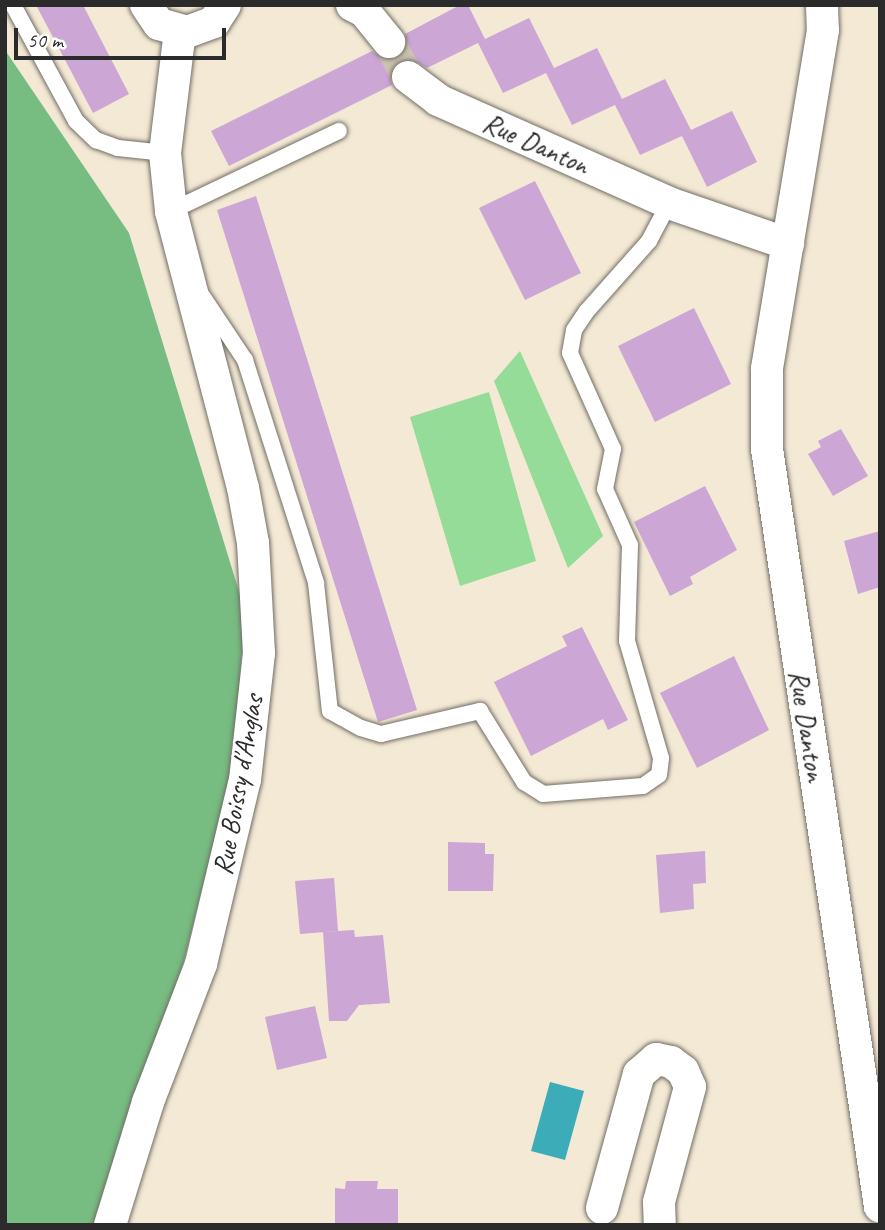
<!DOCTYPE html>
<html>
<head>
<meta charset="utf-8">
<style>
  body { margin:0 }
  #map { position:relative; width:885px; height:1230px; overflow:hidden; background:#f4e9d4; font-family:Caveat,sans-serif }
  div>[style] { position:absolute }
  .green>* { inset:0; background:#94dc97 }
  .forest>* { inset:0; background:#77bc80 }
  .water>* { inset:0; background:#3cacb9 }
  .building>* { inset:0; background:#cca6d5 }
  .minor-tunnel>* { height:32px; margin-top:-16px; transform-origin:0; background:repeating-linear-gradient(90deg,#ccc3b2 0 32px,transparent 0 48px) }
  .roads { filter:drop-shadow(0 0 2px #716e66) drop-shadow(0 0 2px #716e66) }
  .service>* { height:16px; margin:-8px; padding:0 8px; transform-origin:8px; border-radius:8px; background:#fff }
  .minor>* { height:32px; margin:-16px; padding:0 16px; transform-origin:16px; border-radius:16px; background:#fff }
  span { translate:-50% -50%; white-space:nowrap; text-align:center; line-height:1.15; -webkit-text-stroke:5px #fff; paint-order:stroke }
  .street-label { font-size:28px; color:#2b2b2b }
  .frame { position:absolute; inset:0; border:7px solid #2b2b2b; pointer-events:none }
  .scale { position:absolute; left:14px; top:28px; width:212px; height:32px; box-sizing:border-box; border:4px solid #2b2b2b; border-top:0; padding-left:9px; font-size:21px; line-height:24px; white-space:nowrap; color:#2b2b2b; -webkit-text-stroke:5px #fff; paint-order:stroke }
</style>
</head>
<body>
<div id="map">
  <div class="green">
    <div style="clip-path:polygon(520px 351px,603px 536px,568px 568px,494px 381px)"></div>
    <div style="clip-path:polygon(489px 392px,536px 561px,460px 586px,410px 417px)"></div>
  </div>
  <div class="forest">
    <div style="clip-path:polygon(5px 50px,129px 233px,245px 611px,234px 761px,178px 985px,95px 1225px,5px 1225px)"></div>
  </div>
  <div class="water">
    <div style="clip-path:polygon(550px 1082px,584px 1091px,565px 1160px,531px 1151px)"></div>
  </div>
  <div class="building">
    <div style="clip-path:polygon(36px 5px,83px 5px,129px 94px,93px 113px)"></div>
    <div style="clip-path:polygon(460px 5px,468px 5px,485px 39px,529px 18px,554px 68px,597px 48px,622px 99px,665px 79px,691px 130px,732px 111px,757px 162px,707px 187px,682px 136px,640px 155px,615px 105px,572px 125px,546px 73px,503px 93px,478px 43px,427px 68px,411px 59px,400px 60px,390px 74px,392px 85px,229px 166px,211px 131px,372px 51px,383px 59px,400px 57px,406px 48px,405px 34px)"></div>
    <div style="clip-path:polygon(535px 181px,581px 273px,525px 300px,479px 208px)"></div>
    <div style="clip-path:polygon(256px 196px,417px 710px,378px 722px,217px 210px)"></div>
    <div style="clip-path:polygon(694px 308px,731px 384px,655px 422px,618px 346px)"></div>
    <div style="clip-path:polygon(841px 429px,868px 476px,833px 496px,808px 454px,821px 447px,818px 441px)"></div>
    <div style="clip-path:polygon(705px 486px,737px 550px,690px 577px,693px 584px,670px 596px,634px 522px)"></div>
    <div style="clip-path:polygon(880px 531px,880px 587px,858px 594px,844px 541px)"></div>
    <div style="clip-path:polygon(582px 627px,628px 720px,608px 730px,603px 719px,531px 756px,494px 682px,567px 646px,562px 636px)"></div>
    <div style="clip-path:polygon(734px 656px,769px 730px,697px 768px,660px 693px)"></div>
    <div style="clip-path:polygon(448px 842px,485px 843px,485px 854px,494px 854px,493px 891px,448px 891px)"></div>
    <div style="clip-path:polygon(705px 851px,706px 883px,693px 884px,694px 909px,660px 913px,656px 855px)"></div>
    <div style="clip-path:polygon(334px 878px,338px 931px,300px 934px,295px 881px)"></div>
    <div style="clip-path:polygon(354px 930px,355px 937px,383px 935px,390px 1003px,359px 1005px,347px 1021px,329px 1021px,323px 932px)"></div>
    <div style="clip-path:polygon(315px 1006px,327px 1058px,277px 1070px,265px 1017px)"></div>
    <div style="clip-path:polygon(346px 1181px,378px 1181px,377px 1189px,398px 1189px,398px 1225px,335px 1225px,335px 1188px,345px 1189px)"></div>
  </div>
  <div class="minor-tunnel">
    <div style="left:389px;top:42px;width:40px;rotate:62deg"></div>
  </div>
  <div class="roads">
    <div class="service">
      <div style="left:13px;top:5px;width:132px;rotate:61.5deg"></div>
      <div style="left:76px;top:121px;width:28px;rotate:44deg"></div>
      <div style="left:96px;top:140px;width:23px;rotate:20deg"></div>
      <div style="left:118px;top:148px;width:47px;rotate:6.1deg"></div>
      <div style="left:171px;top:211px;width:186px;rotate:-25.5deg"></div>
      <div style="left:203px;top:297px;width:76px;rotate:56.3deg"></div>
      <div style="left:245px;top:360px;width:234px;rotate:72.3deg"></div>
      <div style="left:316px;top:583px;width:129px;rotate:83.8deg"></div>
      <div style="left:330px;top:711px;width:35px;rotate:29deg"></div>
      <div style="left:361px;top:728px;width:21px;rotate:17deg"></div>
      <div style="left:381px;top:734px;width:102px;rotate:-13.1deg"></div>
      <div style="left:480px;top:711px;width:84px;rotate:58.2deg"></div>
      <div style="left:524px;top:782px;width:22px;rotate:32deg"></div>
      <div style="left:543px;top:794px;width:100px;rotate:-4.6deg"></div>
      <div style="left:643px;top:786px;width:19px;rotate:-35deg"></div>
      <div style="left:659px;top:775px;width:17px;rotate:-83deg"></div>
      <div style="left:661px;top:758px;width:122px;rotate:-106.2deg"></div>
      <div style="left:627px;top:641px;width:96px;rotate:-88.2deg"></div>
      <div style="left:630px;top:545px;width:61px;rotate:-114.1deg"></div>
      <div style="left:605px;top:489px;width:41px;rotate:-78.7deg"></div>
      <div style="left:613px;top:449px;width:105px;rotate:-114.1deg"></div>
      <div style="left:570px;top:353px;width:23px;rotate:-80deg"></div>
      <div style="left:574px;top:330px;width:22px;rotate:-56deg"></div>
      <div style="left:586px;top:312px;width:95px;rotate:-48.4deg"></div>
      <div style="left:649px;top:241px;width:43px;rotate:-62.2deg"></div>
    </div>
    <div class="minor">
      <div style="left:146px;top:5px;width:23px;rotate:56deg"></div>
      <div style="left:159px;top:24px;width:29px;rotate:16deg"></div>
      <div style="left:187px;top:32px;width:29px;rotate:-20deg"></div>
      <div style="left:214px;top:22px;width:20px;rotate:-57deg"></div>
      <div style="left:352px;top:5px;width:13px;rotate:27deg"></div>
      <div style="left:364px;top:11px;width:40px;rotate:51deg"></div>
      <div style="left:822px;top:5px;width:25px;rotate:88deg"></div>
      <div style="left:823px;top:30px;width:344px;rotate:99.4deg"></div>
      <div style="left:767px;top:369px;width:80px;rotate:90deg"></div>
      <div style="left:767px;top:449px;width:766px;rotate:81.52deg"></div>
      <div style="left:408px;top:77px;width:38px;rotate:37deg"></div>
      <div style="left:438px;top:100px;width:253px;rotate:24deg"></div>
      <div style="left:669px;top:203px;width:126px;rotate:19deg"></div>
      <div style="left:602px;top:1208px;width:139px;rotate:-74.6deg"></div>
      <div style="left:639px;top:1074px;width:23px;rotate:-41deg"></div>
      <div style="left:656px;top:1059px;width:15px;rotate:11deg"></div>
      <div style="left:671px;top:1062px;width:15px;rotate:37deg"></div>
      <div style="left:683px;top:1071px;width:17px;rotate:66deg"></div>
      <div style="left:690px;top:1087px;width:119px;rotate:105.1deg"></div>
      <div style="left:659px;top:1202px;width:23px;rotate:88deg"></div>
      <div style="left:110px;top:1225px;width:129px;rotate:-72.8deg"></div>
      <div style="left:148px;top:1102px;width:148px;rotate:-69deg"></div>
      <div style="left:201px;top:964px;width:189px;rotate:-76.6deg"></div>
      <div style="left:245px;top:780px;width:128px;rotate:-83.7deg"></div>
      <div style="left:259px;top:653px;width:110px;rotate:-93.1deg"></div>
      <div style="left:253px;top:543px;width:56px;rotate:-100.3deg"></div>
      <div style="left:243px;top:488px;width:286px;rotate:-104.6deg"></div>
      <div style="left:171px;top:211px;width:58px;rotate:-95.9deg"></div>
      <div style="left:165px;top:153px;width:123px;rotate:-83deg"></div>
    </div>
  </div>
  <div class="street-label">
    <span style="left:536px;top:144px;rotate:24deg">Rue Danton</span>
    <span style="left:807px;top:726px;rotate:81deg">Rue Danton</span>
    <span style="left:238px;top:785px;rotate:-80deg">Rue Boissy d'Anglas</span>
  </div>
  <div class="frame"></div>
  <div class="scale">50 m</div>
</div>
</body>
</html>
